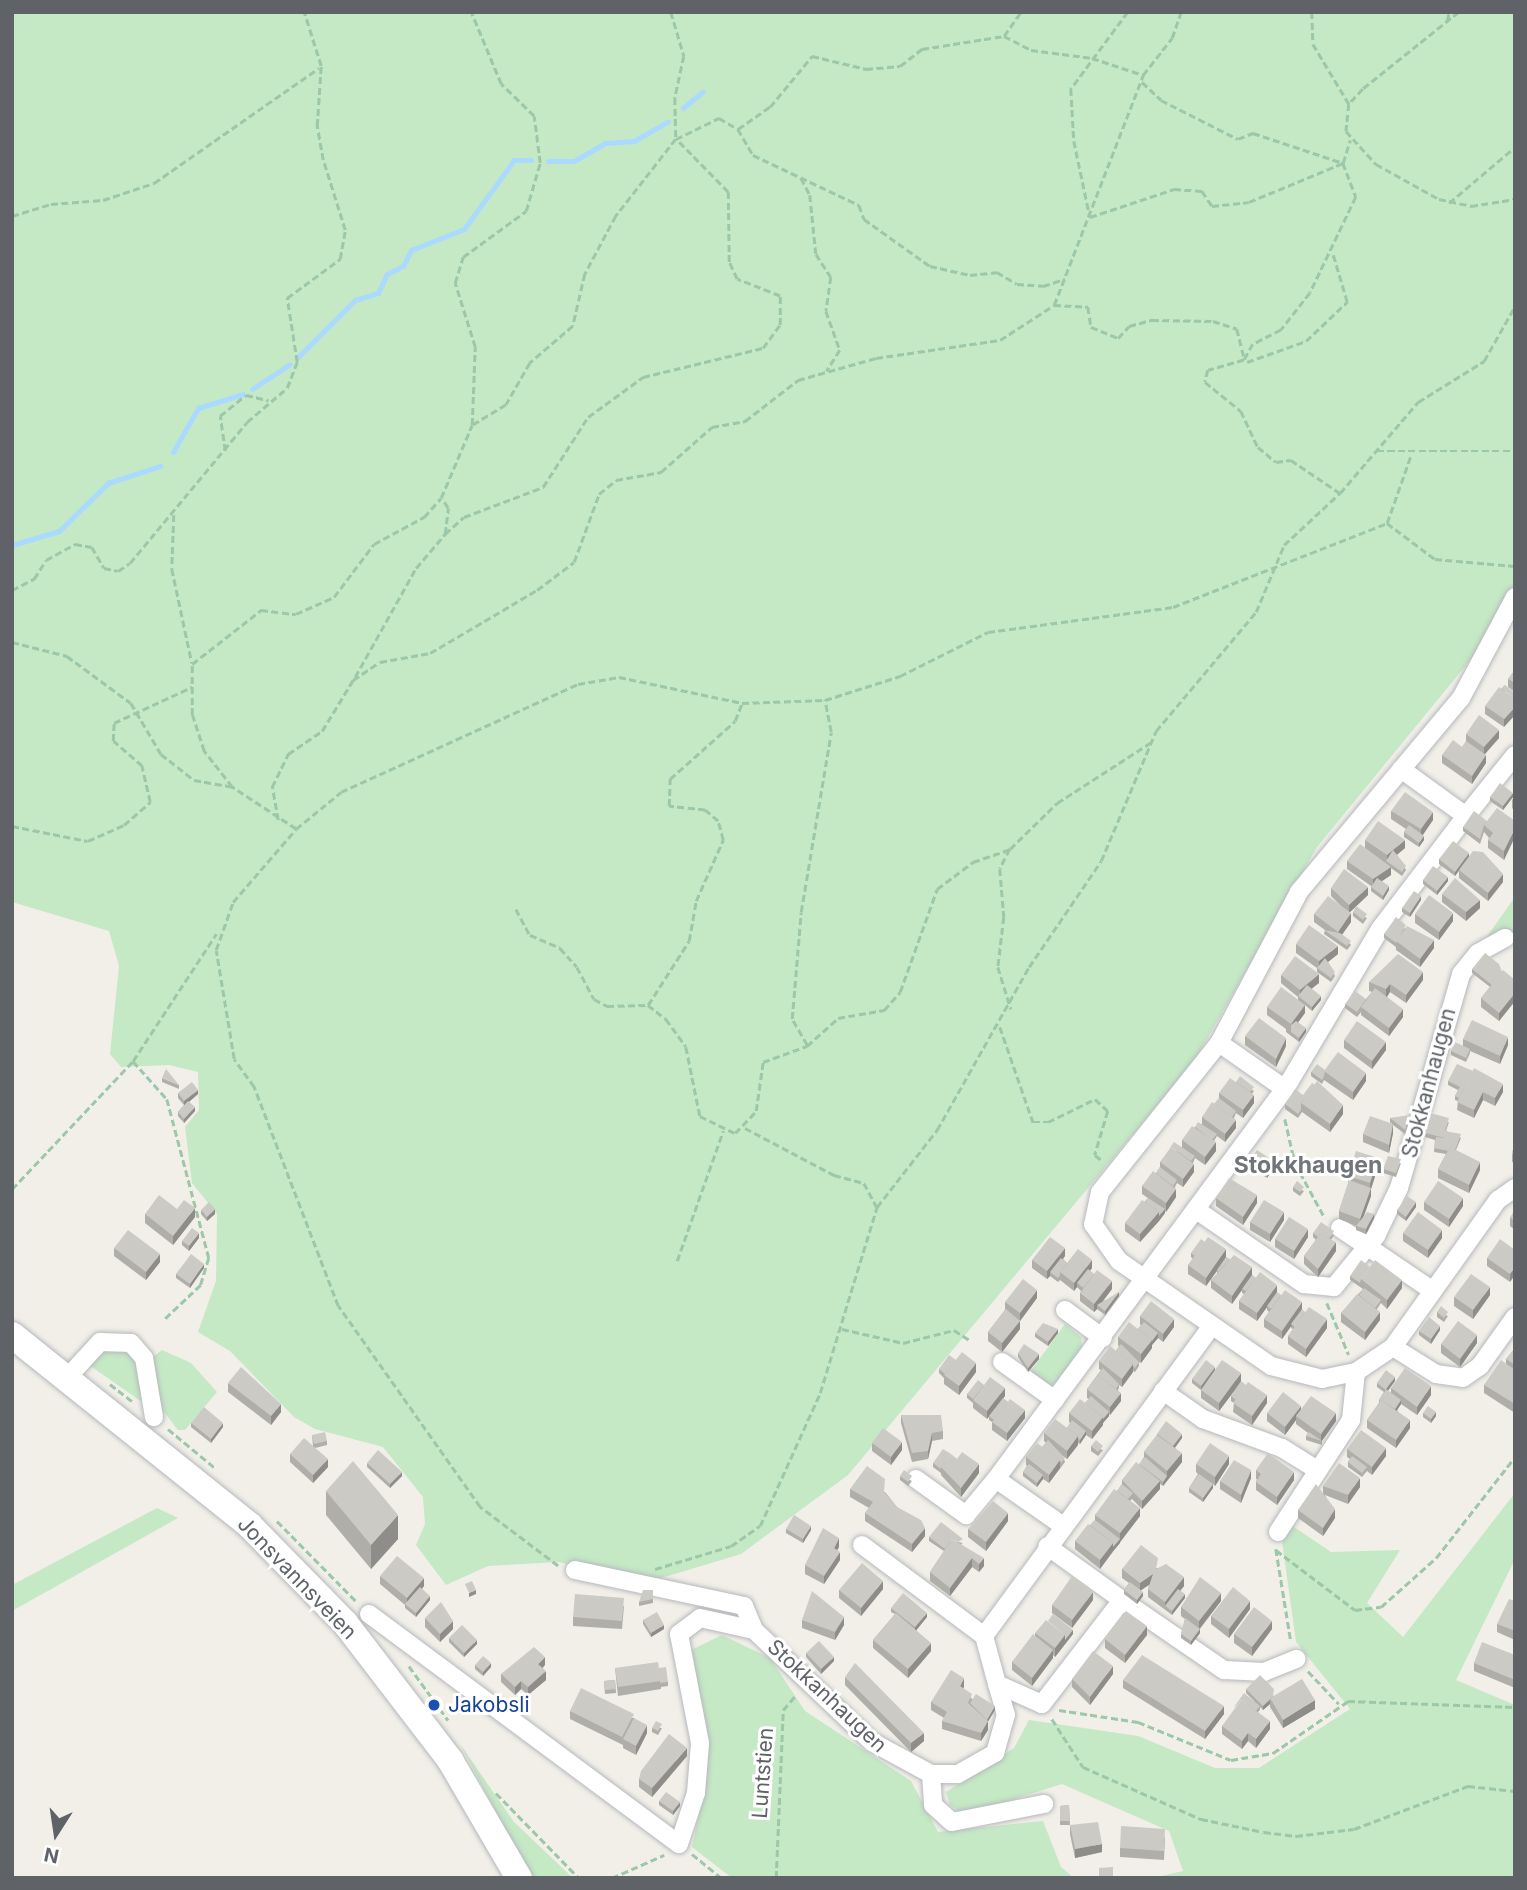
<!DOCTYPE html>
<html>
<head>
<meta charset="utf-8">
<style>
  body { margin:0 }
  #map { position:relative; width:1527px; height:1890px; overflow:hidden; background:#f1efe8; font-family:Inter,sans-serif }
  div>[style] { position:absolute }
  .green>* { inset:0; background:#c5e8c5 }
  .stream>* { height:5px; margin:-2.5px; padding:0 2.5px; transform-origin:2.5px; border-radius:2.5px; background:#aadaff }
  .path>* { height:2.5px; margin-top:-1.25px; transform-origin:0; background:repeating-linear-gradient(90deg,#9cc7a9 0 7px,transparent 0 10.5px) }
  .roads { filter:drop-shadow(0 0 2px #b5b8bc) drop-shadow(0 0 2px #b5b8bc) }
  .street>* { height:18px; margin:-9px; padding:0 9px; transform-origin:9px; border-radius:9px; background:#fff }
  .secondary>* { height:26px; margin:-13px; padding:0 13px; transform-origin:13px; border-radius:13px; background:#fff }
  .wall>* { inset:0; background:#afaea9 }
  .shaded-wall>* { inset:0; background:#8f8d8a }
  .building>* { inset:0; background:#cccac5 }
  .dots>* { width:19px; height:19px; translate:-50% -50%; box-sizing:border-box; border:4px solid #fff; border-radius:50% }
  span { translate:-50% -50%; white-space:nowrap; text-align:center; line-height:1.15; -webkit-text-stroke:6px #fff; paint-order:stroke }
  .street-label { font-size:21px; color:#5f6368 }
  .transit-label { font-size:21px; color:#164399 }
  .left { translate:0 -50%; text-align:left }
  .neighbourhood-label { font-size:23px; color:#70757a; font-weight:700 }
  .frame { position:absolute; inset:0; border:14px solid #5f6368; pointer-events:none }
  .north { position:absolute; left:21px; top:1799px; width:70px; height:70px; -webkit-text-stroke:5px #fff; paint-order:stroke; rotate:192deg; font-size:19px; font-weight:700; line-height:28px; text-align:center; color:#5f6368 }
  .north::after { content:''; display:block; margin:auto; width:24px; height:32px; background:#5f6368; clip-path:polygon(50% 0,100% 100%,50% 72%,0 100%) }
</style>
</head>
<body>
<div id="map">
  <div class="green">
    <div style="clip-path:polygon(12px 12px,1515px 12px,1515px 589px,1472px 658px,1317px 847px,1195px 1060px,848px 1475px,741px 1554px,648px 1582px,559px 1562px,488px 1566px,446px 1585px,416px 1545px,425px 1524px,423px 1497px,383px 1447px,315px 1429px,294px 1417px,230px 1351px,198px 1332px,216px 1281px,217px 1214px,192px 1183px,185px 1127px,199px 1110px,198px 1072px,169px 1065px,121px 1067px,110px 1054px,119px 966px,109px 931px,12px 902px)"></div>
    <div style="clip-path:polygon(1515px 897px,1515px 936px,1486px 938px)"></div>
    <div style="clip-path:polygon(1065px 1324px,1081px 1337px,1082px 1349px,1058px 1383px,1047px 1386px,1030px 1372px)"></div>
    <div style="clip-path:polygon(113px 1344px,136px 1356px,145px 1404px,89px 1365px)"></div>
    <div style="clip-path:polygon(162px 1350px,191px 1363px,217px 1392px,185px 1430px,178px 1430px,158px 1404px,153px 1357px)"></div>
    <div style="clip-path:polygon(1515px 1493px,1515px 1559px,1456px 1680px,1515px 1705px,1515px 1878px,1153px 1878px,1183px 1871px,1169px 1831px,1062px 1784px,964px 1815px,950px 1805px,946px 1792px,1014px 1748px,1029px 1720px,1138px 1736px,1215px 1768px,1259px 1768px,1350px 1709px,1296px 1642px,1281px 1534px,1291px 1525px,1331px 1552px,1400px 1550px,1367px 1603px,1403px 1637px)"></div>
    <div style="clip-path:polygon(157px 1508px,178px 1518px,12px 1611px,12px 1585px)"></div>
    <div style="clip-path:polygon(722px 1635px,770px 1658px,805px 1711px,911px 1781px,938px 1832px,1043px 1821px,1061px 1867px,1074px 1878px,732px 1878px,692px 1847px,707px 1775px,706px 1724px,689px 1651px)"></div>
    <div style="clip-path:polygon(460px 1744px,514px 1822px,573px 1878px,531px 1878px)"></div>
  </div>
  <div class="stream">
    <div style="left:683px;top:108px;width:26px;rotate:-40deg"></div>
    <div style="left:548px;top:161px;width:26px"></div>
    <div style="left:574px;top:161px;width:36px;rotate:-30deg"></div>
    <div style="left:605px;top:143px;width:29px;rotate:-4deg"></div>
    <div style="left:634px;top:141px;width:39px;rotate:-30deg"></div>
    <div style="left:298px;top:357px;width:81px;rotate:-45deg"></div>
    <div style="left:355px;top:300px;width:24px;rotate:-17deg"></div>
    <div style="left:378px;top:293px;width:21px;rotate:-65deg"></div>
    <div style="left:387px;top:274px;width:18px;rotate:-27deg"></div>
    <div style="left:403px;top:266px;width:18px;rotate:-63deg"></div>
    <div style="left:411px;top:250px;width:57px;rotate:-21.6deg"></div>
    <div style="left:464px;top:229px;width:85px;rotate:-54.1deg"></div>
    <div style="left:514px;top:160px;width:17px"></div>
    <div style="left:252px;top:389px;width:45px;rotate:-33.3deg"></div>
    <div style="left:173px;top:452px;width:51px;rotate:-60.4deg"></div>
    <div style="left:198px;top:408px;width:47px;rotate:-17.3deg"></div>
    <div style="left:12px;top:545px;width:49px;rotate:-16.6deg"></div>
    <div style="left:59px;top:531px;width:69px;rotate:-44.4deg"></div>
    <div style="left:108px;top:483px;width:55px;rotate:-18.1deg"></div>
  </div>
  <div class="path">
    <div style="left:671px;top:12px;width:46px;rotate:73.5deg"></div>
    <div style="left:684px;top:56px;width:43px;rotate:102.1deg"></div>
    <div style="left:675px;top:98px;width:41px;rotate:88.6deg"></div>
    <div style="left:676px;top:139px;width:48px;rotate:-26deg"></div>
    <div style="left:719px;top:118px;width:22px;rotate:30deg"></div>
    <div style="left:738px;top:129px;width:30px;rotate:60deg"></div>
    <div style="left:753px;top:155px;width:117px;rotate:25.3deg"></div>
    <div style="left:859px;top:205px;width:15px;rotate:70deg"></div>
    <div style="left:864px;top:219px;width:81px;rotate:35.5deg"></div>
    <div style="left:930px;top:266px;width:41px;rotate:12.7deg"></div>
    <div style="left:970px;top:275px;width:27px;rotate:-6deg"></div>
    <div style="left:997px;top:272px;width:23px;rotate:31deg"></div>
    <div style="left:1017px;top:284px;width:26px;rotate:4deg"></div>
    <div style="left:1043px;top:286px;width:23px;rotate:-18deg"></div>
    <div style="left:1128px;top:12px;width:96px;rotate:126.5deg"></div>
    <div style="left:1071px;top:89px;width:52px;rotate:86.7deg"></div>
    <div style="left:1074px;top:141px;width:78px;rotate:78.1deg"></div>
    <div style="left:1090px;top:217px;width:89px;rotate:-18.4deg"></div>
    <div style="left:1174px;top:189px;width:28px;rotate:4deg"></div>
    <div style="left:1202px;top:191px;width:18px;rotate:56deg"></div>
    <div style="left:1212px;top:206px;width:37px;rotate:-6deg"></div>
    <div style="left:1249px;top:202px;width:102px;rotate:-22.5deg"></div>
    <div style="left:1343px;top:163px;width:24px;rotate:-73deg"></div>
    <div style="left:1312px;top:12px;width:32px;rotate:88deg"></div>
    <div style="left:1313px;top:44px;width:70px;rotate:59deg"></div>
    <div style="left:1459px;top:12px;width:123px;rotate:141.3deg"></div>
    <div style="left:1363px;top:89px;width:21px;rotate:133deg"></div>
    <div style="left:1349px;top:104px;width:27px;rotate:96deg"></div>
    <div style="left:1346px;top:131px;width:45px;rotate:47.7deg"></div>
    <div style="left:1376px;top:164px;width:72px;rotate:29.1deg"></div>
    <div style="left:1439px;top:199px;width:33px;rotate:12deg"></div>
    <div style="left:1471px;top:206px;width:45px;rotate:-9deg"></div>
    <div style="left:1447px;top:21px;width:9px;rotate:-77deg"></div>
    <div style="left:1004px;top:36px;width:30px;rotate:27deg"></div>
    <div style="left:1031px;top:50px;width:62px;rotate:7.5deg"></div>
    <div style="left:1092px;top:58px;width:54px;rotate:18.4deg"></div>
    <div style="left:1143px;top:75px;width:47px;rotate:-51.9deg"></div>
    <div style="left:1172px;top:38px;width:28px;rotate:-71deg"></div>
    <div style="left:1142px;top:82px;width:26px;rotate:43deg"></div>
    <div style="left:1161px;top:100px;width:86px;rotate:26.9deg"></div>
    <div style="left:1238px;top:139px;width:16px;rotate:-22deg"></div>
    <div style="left:1253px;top:133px;width:95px;rotate:18.4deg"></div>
    <div style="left:1343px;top:163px;width:36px;rotate:69deg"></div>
    <div style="left:1356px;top:197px;width:106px;rotate:115.6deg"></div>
    <div style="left:1310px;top:293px;width:47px;rotate:128.1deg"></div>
    <div style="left:1281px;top:330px;width:31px;rotate:153deg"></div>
    <div style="left:1253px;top:344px;width:18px;rotate:119deg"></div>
    <div style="left:1244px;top:360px;width:37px;rotate:164deg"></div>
    <div style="left:1208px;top:370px;width:12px;rotate:104deg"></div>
    <div style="left:1205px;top:382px;width:46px;rotate:38.9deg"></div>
    <div style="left:1241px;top:411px;width:40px;rotate:65deg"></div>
    <div style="left:1258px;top:447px;width:23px;rotate:40deg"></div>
    <div style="left:1276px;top:462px;width:15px;rotate:-8deg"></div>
    <div style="left:1291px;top:460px;width:59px;rotate:34deg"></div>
    <div style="left:738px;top:129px;width:39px;rotate:-35deg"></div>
    <div style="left:770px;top:107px;width:66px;rotate:-50.5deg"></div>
    <div style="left:812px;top:56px;width:56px;rotate:13.5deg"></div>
    <div style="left:866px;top:69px;width:34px;rotate:-5deg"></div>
    <div style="left:900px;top:66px;width:28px;rotate:-38deg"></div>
    <div style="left:922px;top:49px;width:83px;rotate:-9deg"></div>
    <div style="left:1004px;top:36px;width:29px;rotate:-55deg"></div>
    <div style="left:801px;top:178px;width:19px;rotate:62deg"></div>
    <div style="left:810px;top:195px;width:59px;rotate:84.2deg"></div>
    <div style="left:816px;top:254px;width:27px;rotate:57deg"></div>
    <div style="left:831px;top:277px;width:34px;rotate:98deg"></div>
    <div style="left:826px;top:311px;width:41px;rotate:70.3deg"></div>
    <div style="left:840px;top:350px;width:25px;rotate:122deg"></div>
    <div style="left:1449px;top:203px;width:87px;rotate:-40.3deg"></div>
    <div style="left:12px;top:216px;width:41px;rotate:-17.1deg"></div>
    <div style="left:51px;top:204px;width:52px;rotate:-4.4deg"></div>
    <div style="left:103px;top:200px;width:54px;rotate:-18.4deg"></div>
    <div style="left:154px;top:183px;width:201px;rotate:-34.9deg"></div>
    <div style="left:1054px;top:305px;width:34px;rotate:3deg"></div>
    <div style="left:1088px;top:307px;width:20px;rotate:81deg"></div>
    <div style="left:1091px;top:327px;width:29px;rotate:22deg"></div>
    <div style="left:1118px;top:338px;width:16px;rotate:-47deg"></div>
    <div style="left:1129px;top:326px;width:24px;rotate:-15deg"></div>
    <div style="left:1152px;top:320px;width:61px;rotate:0.9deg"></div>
    <div style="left:1213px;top:321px;width:25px;rotate:18deg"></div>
    <div style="left:1237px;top:329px;width:30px;rotate:76deg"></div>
    <div style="left:1247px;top:362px;width:63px;rotate:-19.6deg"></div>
    <div style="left:1306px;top:341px;width:57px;rotate:-43.6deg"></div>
    <div style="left:1347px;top:302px;width:49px;rotate:-106.6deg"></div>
    <div style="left:225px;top:451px;width:35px;rotate:-98deg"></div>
    <div style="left:220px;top:416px;width:33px;rotate:-39deg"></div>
    <div style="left:246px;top:395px;width:23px;rotate:13deg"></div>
    <div style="left:1377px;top:451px;width:138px"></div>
    <div style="left:174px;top:515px;width:54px;rotate:92.1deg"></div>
    <div style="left:172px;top:569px;width:96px;rotate:78deg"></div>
    <div style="left:1387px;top:523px;width:60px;rotate:36.9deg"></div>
    <div style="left:1435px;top:559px;width:80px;rotate:5deg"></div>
    <div style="left:445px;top:534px;width:25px;rotate:-42deg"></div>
    <div style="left:464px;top:517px;width:85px;rotate:-20.8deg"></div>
    <div style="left:543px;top:487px;width:83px;rotate:-57.3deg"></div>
    <div style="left:588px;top:417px;width:68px;rotate:-36deg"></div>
    <div style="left:643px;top:377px;width:123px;rotate:-13.6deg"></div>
    <div style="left:763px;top:348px;width:29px;rotate:-54deg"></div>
    <div style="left:780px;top:325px;width:29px;rotate:-90deg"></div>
    <div style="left:780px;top:296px;width:46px;rotate:-158.4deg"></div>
    <div style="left:737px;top:279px;width:19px;rotate:-115deg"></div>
    <div style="left:729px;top:262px;width:70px;rotate:-90.8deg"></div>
    <div style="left:728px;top:192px;width:74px;rotate:-134.5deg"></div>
    <div style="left:676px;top:139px;width:98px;rotate:127.9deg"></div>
    <div style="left:616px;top:216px;width:66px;rotate:118.1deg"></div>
    <div style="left:585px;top:274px;width:53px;rotate:103deg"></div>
    <div style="left:573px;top:326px;width:57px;rotate:139.3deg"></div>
    <div style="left:530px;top:363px;width:48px;rotate:119.7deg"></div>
    <div style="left:506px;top:405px;width:39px;rotate:149deg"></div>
    <div style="left:12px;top:590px;width:25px;rotate:-27deg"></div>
    <div style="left:34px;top:579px;width:22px;rotate:-58deg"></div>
    <div style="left:46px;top:560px;width:33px;rotate:-29deg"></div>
    <div style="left:75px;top:544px;width:17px;rotate:10deg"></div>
    <div style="left:92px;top:547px;width:24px;rotate:60deg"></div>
    <div style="left:104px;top:568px;width:14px;rotate:12deg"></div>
    <div style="left:118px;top:571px;width:14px;rotate:-34deg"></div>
    <div style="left:130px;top:563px;width:183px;rotate:-50.3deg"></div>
    <div style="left:247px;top:422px;width:52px;rotate:-40.4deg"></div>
    <div style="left:287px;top:388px;width:28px;rotate:-69deg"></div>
    <div style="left:297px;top:362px;width:65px;rotate:-98.9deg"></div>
    <div style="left:287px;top:298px;width:66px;rotate:-36.3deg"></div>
    <div style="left:340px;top:259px;width:29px;rotate:-80deg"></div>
    <div style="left:345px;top:230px;width:73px;rotate:-107.4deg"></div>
    <div style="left:323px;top:160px;width:35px;rotate:-100deg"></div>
    <div style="left:317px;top:126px;width:60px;rotate:-86.2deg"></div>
    <div style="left:321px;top:66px;width:57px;rotate:-107.5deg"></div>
    <div style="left:12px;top:642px;width:57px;rotate:14.3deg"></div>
    <div style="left:67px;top:656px;width:79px;rotate:36.3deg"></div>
    <div style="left:131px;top:703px;width:59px;rotate:59.5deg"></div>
    <div style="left:161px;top:754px;width:42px;rotate:38.2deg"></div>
    <div style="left:194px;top:780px;width:39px;rotate:10deg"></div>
    <div style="left:355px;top:677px;width:125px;rotate:-60.8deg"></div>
    <div style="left:416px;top:568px;width:45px;rotate:-49.5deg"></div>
    <div style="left:445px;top:534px;width:26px;rotate:-83deg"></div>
    <div style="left:448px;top:508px;width:11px;rotate:-124deg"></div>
    <div style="left:278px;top:820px;width:34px;rotate:-100deg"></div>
    <div style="left:272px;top:787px;width:37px;rotate:-64deg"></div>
    <div style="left:288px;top:754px;width:41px;rotate:-34.1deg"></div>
    <div style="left:322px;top:731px;width:60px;rotate:-58.7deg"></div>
    <div style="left:353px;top:680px;width:32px;rotate:-34deg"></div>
    <div style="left:380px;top:662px;width:51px;rotate:-10.2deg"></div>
    <div style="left:430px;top:653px;width:124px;rotate:-30.5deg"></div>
    <div style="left:537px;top:590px;width:46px;rotate:-37.1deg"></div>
    <div style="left:574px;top:562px;width:72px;rotate:-69.8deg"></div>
    <div style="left:599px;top:494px;width:22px;rotate:-39deg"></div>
    <div style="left:616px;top:480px;width:46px;rotate:-10.1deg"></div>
    <div style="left:661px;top:472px;width:68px;rotate:-41.4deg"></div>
    <div style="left:712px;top:427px;width:34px;rotate:-10deg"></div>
    <div style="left:745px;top:421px;width:67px;rotate:-37.7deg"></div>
    <div style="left:798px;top:380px;width:81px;rotate:-15.8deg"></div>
    <div style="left:876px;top:358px;width:125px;rotate:-8.3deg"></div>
    <div style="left:1000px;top:340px;width:64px;rotate:-32.9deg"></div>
    <div style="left:1054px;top:305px;width:247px;rotate:-68.8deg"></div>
    <div style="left:12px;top:826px;width:77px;rotate:11.2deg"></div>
    <div style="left:88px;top:841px;width:39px;rotate:-24deg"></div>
    <div style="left:124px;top:825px;width:35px;rotate:-41deg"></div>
    <div style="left:150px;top:802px;width:37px;rotate:-103deg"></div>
    <div style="left:142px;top:766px;width:38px;rotate:-139deg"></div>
    <div style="left:113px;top:741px;width:18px;rotate:-87deg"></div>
    <div style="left:114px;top:723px;width:86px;rotate:-24.8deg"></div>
    <div style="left:296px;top:829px;width:77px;rotate:-146.7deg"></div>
    <div style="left:232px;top:787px;width:46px;rotate:-127.9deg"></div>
    <div style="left:204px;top:751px;width:38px;rotate:-108deg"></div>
    <div style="left:192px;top:715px;width:51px;rotate:-90deg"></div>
    <div style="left:192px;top:664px;width:88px;rotate:-38deg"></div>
    <div style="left:261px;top:610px;width:35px;rotate:7deg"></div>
    <div style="left:296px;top:614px;width:42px;rotate:-24.1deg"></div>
    <div style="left:334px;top:597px;width:66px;rotate:-53deg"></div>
    <div style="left:374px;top:544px;width:57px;rotate:-28.4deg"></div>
    <div style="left:424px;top:517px;width:25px;rotate:-48deg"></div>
    <div style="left:441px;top:498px;width:79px;rotate:-67deg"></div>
    <div style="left:472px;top:425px;width:78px;rotate:-87.8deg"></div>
    <div style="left:475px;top:347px;width:67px;rotate:-107.4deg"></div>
    <div style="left:455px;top:283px;width:27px;rotate:-73deg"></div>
    <div style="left:463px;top:257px;width:78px;rotate:-36.1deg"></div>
    <div style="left:526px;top:211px;width:50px;rotate:-73.7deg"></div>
    <div style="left:540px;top:163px;width:47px;rotate:-97.3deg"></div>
    <div style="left:534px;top:116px;width:46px;rotate:-135.9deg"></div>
    <div style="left:501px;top:84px;width:78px;rotate:-112.6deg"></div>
    <div style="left:1010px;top:849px;width:22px;rotate:117deg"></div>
    <div style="left:1000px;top:869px;width:48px;rotate:85.2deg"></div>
    <div style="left:1004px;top:917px;width:50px;rotate:96.8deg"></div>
    <div style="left:998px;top:967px;width:44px;rotate:72.8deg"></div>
    <div style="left:516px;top:909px;width:30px;rotate:62deg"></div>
    <div style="left:530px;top:935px;width:33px;rotate:23deg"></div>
    <div style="left:560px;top:948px;width:25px;rotate:48deg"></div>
    <div style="left:577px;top:967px;width:36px;rotate:62deg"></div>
    <div style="left:594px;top:999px;width:15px;rotate:28deg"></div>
    <div style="left:607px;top:1006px;width:41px;rotate:-1.4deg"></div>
    <div style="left:648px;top:1005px;width:23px;rotate:38deg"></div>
    <div style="left:666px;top:1019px;width:34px;rotate:54deg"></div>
    <div style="left:686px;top:1047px;width:70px;rotate:78.5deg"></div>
    <div style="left:700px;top:1116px;width:39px;rotate:26deg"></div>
    <div style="left:735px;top:1133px;width:30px;rotate:-46deg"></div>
    <div style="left:756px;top:1111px;width:49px;rotate:-81.9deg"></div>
    <div style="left:763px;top:1062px;width:47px;rotate:-20deg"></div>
    <div style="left:807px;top:1046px;width:42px;rotate:-42.1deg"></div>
    <div style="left:838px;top:1018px;width:47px;rotate:-9.9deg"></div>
    <div style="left:884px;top:1010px;width:24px;rotate:-48deg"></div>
    <div style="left:900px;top:992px;width:109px;rotate:-70.2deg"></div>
    <div style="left:937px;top:889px;width:45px;rotate:-36.9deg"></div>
    <div style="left:973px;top:862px;width:39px;rotate:-19deg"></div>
    <div style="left:1010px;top:849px;width:66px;rotate:-44.4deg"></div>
    <div style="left:1057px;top:803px;width:111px;rotate:-32.8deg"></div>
    <div style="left:648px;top:1005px;width:76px;rotate:-57.4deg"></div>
    <div style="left:689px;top:941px;width:41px;rotate:-80.1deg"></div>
    <div style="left:696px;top:901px;width:67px;rotate:-66.1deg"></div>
    <div style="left:723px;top:840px;width:20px;rotate:-105deg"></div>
    <div style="left:718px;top:821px;width:17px;rotate:-140deg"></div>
    <div style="left:705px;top:810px;width:36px;rotate:-174deg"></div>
    <div style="left:669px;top:806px;width:27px;rotate:-88deg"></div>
    <div style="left:670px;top:779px;width:87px;rotate:-41.7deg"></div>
    <div style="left:735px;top:721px;width:19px;rotate:-69deg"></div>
    <div style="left:1000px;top:1027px;width:101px;rotate:70.8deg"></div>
    <div style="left:1033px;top:1122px;width:15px"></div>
    <div style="left:1048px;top:1122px;width:52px;rotate:-26.1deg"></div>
    <div style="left:1095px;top:1099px;width:18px;rotate:43deg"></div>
    <div style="left:1108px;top:1111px;width:46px;rotate:106.5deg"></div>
    <div style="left:1095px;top:1155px;width:10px;rotate:37deg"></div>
    <div style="left:807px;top:1045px;width:30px;rotate:-120deg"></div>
    <div style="left:792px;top:1019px;width:107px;rotate:-85.2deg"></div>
    <div style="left:801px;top:912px;width:182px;rotate:-80.5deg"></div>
    <div style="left:831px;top:732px;width:33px;rotate:-101deg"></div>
    <div style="left:133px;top:1061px;width:51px;rotate:48.2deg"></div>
    <div style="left:167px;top:1099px;width:164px;rotate:75.2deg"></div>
    <div style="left:209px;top:1258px;width:28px;rotate:107deg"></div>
    <div style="left:201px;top:1285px;width:51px;rotate:136.6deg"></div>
    <div style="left:1285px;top:1119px;width:45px;rotate:77.2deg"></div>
    <div style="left:1295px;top:1163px;width:63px;rotate:61.4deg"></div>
    <div style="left:745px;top:1128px;width:101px;rotate:27.8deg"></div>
    <div style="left:834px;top:1175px;width:31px;rotate:15deg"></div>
    <div style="left:864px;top:1183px;width:27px;rotate:62deg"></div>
    <div style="left:12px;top:1189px;width:176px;rotate:-46.6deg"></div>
    <div style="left:133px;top:1061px;width:152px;rotate:-56.8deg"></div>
    <div style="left:677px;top:1261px;width:138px;rotate:-70.5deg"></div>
    <div style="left:1327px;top:1303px;width:56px;rotate:67.1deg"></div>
    <div style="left:842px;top:1329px;width:63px;rotate:12.9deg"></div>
    <div style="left:903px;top:1343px;width:53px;rotate:-14.3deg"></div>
    <div style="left:954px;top:1330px;width:20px;rotate:33deg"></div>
    <div style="left:110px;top:1384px;width:28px;rotate:38deg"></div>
    <div style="left:168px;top:1429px;width:60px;rotate:39.6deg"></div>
    <div style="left:277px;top:1521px;width:112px;rotate:45.4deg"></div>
    <div style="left:1276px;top:1549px;width:94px;rotate:80.8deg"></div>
    <div style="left:1276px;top:1550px;width:99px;rotate:37.2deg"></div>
    <div style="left:1355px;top:1610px;width:26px;rotate:-7deg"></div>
    <div style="left:1381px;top:1607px;width:74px;rotate:-41.7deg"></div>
    <div style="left:1436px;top:1558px;width:128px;rotate:-52deg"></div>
    <div style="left:558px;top:1566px;width:98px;rotate:-142.9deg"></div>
    <div style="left:480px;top:1507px;width:246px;rotate:-125.2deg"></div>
    <div style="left:338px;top:1306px;width:235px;rotate:-111deg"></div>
    <div style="left:254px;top:1087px;width:34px;rotate:-126deg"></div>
    <div style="left:234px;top:1059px;width:110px;rotate:-99.4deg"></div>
    <div style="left:216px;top:950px;width:51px;rotate:-70.5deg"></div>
    <div style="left:233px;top:902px;width:96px;rotate:-49.2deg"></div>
    <div style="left:296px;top:829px;width:58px;rotate:-39.4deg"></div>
    <div style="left:341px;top:792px;width:260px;rotate:-24.5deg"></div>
    <div style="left:578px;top:684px;width:42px;rotate:-9.7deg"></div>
    <div style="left:619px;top:677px;width:126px;rotate:11.9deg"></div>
    <div style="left:742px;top:703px;width:83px;rotate:-2.1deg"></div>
    <div style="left:825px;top:700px;width:79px;rotate:-17.7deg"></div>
    <div style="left:900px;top:676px;width:98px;rotate:-26.6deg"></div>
    <div style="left:988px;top:632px;width:187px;rotate:-7.7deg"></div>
    <div style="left:1173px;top:607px;width:230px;rotate:-21.4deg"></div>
    <div style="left:1387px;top:523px;width:72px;rotate:-70.6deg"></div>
    <div style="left:655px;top:1569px;width:79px;rotate:-16.8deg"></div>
    <div style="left:731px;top:1546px;width:35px;rotate:-35deg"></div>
    <div style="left:760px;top:1526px;width:146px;rotate:-65.7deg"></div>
    <div style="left:820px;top:1393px;width:195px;rotate:-73deg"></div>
    <div style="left:877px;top:1207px;width:98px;rotate:-52.1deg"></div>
    <div style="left:937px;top:1130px;width:187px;rotate:-60.6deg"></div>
    <div style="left:1029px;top:967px;width:128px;rotate:-55.8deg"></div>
    <div style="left:1101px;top:861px;width:141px;rotate:-67.1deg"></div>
    <div style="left:1156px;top:731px;width:155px;rotate:-50deg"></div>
    <div style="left:1256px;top:612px;width:73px;rotate:-67.3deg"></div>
    <div style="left:1284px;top:545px;width:76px;rotate:-42.9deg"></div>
    <div style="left:1340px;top:493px;width:120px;rotate:-49.4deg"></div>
    <div style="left:1418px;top:402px;width:78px;rotate:-31.8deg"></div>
    <div style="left:1484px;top:361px;width:63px;rotate:-60.6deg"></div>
    <div style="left:409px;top:1666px;width:67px;rotate:54.2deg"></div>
    <div style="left:1308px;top:1671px;width:45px;rotate:46.8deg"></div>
    <div style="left:1059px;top:1710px;width:80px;rotate:8.6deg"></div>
    <div style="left:1138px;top:1722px;width:100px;rotate:22.2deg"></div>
    <div style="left:1231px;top:1760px;width:43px;rotate:-9.5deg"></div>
    <div style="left:1273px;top:1753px;width:91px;rotate:-34.7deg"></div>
    <div style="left:1348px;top:1701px;width:167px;rotate:2.1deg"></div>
    <div style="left:1052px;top:1719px;width:57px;rotate:57.1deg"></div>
    <div style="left:1083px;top:1767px;width:129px;rotate:23.8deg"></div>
    <div style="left:1201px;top:1819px;width:64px;rotate:11.7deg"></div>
    <div style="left:1264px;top:1832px;width:32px;rotate:7deg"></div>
    <div style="left:1296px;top:1836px;width:58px;rotate:-6.9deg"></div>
    <div style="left:1354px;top:1829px;width:122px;rotate:-20.7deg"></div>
    <div style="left:1468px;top:1786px;width:47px;rotate:6.1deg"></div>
    <div style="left:496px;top:1793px;width:119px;rotate:45.7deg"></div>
    <div style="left:692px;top:1854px;width:38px;rotate:39deg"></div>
    <div style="left:612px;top:1878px;width:57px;rotate:-23.9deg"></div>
    <div style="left:776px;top:1878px;width:168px;rotate:-87.6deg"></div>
    <div style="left:783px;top:1710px;width:20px;rotate:-49deg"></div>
  </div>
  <div class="roads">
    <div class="street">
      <div style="left:1515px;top:597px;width:115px;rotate:118.1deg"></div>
      <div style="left:1461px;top:698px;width:253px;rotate:129.9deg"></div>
      <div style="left:1299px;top:892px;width:171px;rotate:117.9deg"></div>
      <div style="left:1219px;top:1043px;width:191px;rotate:128.6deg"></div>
      <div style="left:1100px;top:1192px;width:33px;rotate:102deg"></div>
      <div style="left:1093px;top:1224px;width:45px;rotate:54.9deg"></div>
      <div style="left:1119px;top:1261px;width:185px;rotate:34.6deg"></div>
      <div style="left:1271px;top:1366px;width:53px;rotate:14.3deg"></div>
      <div style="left:1322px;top:1379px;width:35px;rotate:-12deg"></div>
      <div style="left:1356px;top:1372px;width:45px;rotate:-34deg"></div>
      <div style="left:1393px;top:1347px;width:181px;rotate:-54.5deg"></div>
      <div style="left:1498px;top:1200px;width:21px;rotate:-35deg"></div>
      <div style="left:1466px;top:816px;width:78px;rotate:-51.2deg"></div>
      <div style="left:1285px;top:1089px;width:186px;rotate:-59.3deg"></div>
      <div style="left:1380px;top:929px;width:142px;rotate:-52.7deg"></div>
      <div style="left:1466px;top:816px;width:80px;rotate:-144.1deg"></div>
      <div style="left:1198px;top:1211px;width:129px;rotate:34.6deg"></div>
      <div style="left:1304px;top:1284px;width:30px;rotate:6deg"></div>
      <div style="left:1334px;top:1287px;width:66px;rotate:-50.5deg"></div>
      <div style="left:1376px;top:1236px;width:53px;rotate:-64.4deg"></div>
      <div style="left:1399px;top:1188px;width:223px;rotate:-73.8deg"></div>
      <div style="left:1461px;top:974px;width:27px;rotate:-51deg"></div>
      <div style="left:1478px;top:953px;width:31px;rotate:-29deg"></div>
      <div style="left:1340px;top:1228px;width:112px;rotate:34.1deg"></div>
      <div style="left:1065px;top:1310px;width:47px;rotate:36.4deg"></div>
      <div style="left:1393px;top:1347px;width:51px;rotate:32.1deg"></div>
      <div style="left:1436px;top:1374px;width:27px;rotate:8deg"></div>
      <div style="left:1463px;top:1378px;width:21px;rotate:-35deg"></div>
      <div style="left:1480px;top:1366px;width:60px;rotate:-54.5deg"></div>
      <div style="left:1002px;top:1362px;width:65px;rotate:35.6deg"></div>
      <div style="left:67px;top:1378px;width:49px;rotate:-47.5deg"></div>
      <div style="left:100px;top:1342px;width:31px;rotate:2deg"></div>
      <div style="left:131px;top:1343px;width:20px;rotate:49deg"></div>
      <div style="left:144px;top:1358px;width:60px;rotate:80.4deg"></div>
      <div style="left:1163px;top:1391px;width:49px;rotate:35deg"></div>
      <div style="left:1203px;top:1419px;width:84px;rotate:20.2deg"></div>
      <div style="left:1282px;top:1448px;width:40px;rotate:32deg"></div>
      <div style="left:916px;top:1479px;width:62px;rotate:35.8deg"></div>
      <div style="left:966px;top:1515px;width:47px;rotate:-50.2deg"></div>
      <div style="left:996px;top:1479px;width:80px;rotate:34.9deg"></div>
      <div style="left:996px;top:1479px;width:485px;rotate:-53.5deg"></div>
      <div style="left:1285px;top:1089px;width:80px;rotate:-145.1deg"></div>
      <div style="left:1278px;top:1532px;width:134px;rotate:-56.9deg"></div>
      <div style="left:1351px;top:1420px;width:48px;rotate:-84.1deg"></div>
      <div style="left:862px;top:1545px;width:152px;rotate:36.7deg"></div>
      <div style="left:984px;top:1636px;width:385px;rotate:-53.7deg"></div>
      <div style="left:575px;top:1570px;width:173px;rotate:12deg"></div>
      <div style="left:744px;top:1606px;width:26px;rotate:67deg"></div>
      <div style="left:754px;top:1630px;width:163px;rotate:43.5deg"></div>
      <div style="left:872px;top:1742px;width:67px;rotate:28.5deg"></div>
      <div style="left:931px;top:1774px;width:27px"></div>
      <div style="left:958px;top:1774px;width:43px;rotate:-29.6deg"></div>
      <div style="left:995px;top:1753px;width:40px;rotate:-74deg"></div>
      <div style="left:1006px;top:1715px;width:32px;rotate:-106deg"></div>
      <div style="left:1122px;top:1600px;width:124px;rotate:34.5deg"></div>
      <div style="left:1224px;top:1670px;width:40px;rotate:2.9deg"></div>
      <div style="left:1264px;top:1672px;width:35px;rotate:-22deg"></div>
      <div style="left:369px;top:1614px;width:386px;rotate:36.6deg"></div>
      <div style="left:679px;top:1844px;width:54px;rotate:-71.6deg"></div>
      <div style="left:696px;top:1793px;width:50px;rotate:-85.4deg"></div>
      <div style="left:700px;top:1743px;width:111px;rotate:-100.9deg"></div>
      <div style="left:679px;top:1634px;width:26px;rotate:-37deg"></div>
      <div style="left:700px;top:1618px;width:55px;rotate:12.5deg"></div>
      <div style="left:984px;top:1636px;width:50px;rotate:74.8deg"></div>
      <div style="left:997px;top:1684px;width:49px;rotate:24deg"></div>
      <div style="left:1042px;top:1704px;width:131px;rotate:-52.4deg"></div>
      <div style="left:1122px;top:1600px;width:92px;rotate:-144.2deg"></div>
      <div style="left:931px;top:1774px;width:31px;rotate:86deg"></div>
      <div style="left:933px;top:1805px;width:25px;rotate:42deg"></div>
      <div style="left:952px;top:1822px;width:94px;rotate:-11.1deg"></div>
    </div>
    <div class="secondary">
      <div style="left:12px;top:1335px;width:305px;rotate:38.7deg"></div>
      <div style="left:250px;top:1526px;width:136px;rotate:45.6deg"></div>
      <div style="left:345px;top:1623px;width:173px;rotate:52.5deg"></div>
      <div style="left:450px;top:1760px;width:137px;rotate:59.7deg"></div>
    </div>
  </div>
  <div class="wall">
    <div style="clip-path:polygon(1515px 670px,1515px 692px,1508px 687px,1508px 679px)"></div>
    <div style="clip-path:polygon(1505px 685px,1504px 727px,1485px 714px,1485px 706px)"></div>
    <div style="clip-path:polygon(1466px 734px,1499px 738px,1485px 754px,1486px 763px,1472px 784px,1442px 763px,1442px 755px,1462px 747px,1466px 742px)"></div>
    <div style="clip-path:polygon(1515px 796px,1515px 811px,1512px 808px,1512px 800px)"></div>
    <div style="clip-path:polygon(1490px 797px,1513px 797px,1503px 810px,1490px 801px)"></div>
    <div style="clip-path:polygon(1391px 811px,1433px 820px,1423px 835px,1424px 840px,1419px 847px,1404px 837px,1404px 832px,1406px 829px,1391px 819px)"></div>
    <div style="clip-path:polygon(1487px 821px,1515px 821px,1504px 860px,1488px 848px,1488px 840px,1489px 838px,1484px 832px,1480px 844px,1463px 831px,1463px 827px)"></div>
    <div style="clip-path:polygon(1365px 840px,1405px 848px,1397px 855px,1406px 870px,1402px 876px,1391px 868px,1391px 875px,1382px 881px,1389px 890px,1383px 900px,1371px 891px,1371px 886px,1347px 869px,1347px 861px,1365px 848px)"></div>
    <div style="clip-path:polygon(1469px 857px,1503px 882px,1488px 901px,1459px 878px,1459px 870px,1455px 876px,1439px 864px,1439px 859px)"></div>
    <div style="clip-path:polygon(1423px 880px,1448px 881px,1437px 895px,1423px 884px)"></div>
    <div style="clip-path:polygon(1331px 888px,1368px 895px,1350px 912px,1351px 922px,1342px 935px,1351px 945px,1347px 950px,1324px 934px,1325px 930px,1314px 922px,1314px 914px,1341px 906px,1331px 896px)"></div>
    <div style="clip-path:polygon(1442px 894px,1480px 908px,1466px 921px,1442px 902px)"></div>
    <div style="clip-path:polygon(1421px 900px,1410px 917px,1402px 912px,1402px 908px)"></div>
    <div style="clip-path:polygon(1353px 912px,1367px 918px,1363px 924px,1353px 916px)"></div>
    <div style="clip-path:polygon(1415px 914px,1453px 921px,1439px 940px,1415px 923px)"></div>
    <div style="clip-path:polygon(1406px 928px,1434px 948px,1420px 967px,1396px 950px,1396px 947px,1384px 938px,1384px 934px)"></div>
    <div style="clip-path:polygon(1296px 944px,1338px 954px,1328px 962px,1335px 976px,1331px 982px,1317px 972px,1317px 968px,1296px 953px)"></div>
    <div style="clip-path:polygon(1472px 969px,1502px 972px,1515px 980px,1515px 1001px,1499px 1021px,1481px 1007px,1481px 998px,1490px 987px,1472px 973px)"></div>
    <div style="clip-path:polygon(1281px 975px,1319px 983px,1311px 988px,1321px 1000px,1312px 1011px,1305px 1005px,1305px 1013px,1298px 1022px,1306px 1032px,1299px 1042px,1286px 1032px,1286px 1029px,1267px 1015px,1267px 1007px,1298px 1000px,1298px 997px,1281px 983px)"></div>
    <div style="clip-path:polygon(1423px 980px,1406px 1003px,1390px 992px,1387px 997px,1403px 1017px,1389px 1036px,1361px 1015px,1361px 1012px,1357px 1017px,1345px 1008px,1345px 1004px,1366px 999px,1372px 992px,1369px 991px,1369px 982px)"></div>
    <div style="clip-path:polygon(1245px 1036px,1286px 1046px,1276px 1067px,1245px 1045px)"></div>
    <div style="clip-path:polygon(1463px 1039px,1508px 1045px,1500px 1064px,1470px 1051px,1470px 1053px,1466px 1062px,1451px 1055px,1451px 1051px,1463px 1046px)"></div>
    <div style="clip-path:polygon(1344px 1040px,1386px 1050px,1372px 1069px,1344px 1048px)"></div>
    <div style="clip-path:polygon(1325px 1070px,1366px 1081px,1353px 1100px,1324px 1080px,1322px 1084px,1311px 1076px,1311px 1072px)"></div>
    <div style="clip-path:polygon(162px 1078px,179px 1085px,179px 1089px,162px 1082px)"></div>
    <div style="clip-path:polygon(1448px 1081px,1503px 1092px,1495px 1106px,1483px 1100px,1474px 1118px,1457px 1110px,1458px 1101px,1455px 1100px,1455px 1096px,1458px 1090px,1448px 1085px)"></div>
    <div style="clip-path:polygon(1236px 1082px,1254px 1091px,1252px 1094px,1254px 1103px,1243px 1118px,1236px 1113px,1234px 1118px,1236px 1128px,1225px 1142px,1217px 1136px,1214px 1141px,1216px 1151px,1205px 1165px,1195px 1158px,1193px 1163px,1194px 1172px,1183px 1187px,1177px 1183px,1175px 1187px,1176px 1197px,1166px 1212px,1165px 1211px,1165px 1213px,1159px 1221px,1140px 1242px,1125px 1231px,1125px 1223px,1148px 1198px,1142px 1194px,1142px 1186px,1156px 1173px,1160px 1167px,1160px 1162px,1182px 1147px,1182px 1140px,1195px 1127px,1202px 1124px,1202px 1117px,1219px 1099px,1219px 1093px)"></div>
    <div style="clip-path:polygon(178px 1093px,198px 1094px,189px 1102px,195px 1111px,184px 1123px,178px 1116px,178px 1112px,184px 1105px,178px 1098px)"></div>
    <div style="clip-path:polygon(1303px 1095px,1343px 1114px,1330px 1132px,1302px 1112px,1298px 1118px,1285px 1109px,1285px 1104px)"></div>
    <div style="clip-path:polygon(1390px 1118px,1410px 1119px,1405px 1134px,1393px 1125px,1393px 1133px,1389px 1153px,1363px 1142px,1363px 1134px,1392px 1124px,1390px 1122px)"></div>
    <div style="clip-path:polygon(1449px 1122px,1446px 1131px,1461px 1138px,1456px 1150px,1480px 1170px,1469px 1193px,1438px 1178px,1438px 1169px,1446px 1154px,1434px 1152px,1435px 1140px,1425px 1137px,1425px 1133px)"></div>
    <div style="clip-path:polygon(1515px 1140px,1515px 1163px,1512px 1162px,1512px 1154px)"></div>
    <div style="clip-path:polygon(1249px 1162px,1275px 1166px,1267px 1178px,1249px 1166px)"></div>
    <div style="clip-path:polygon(1401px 1163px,1396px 1177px,1383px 1173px,1383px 1169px)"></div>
    <div style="clip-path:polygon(1378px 1167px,1371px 1189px,1371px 1196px,1363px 1217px,1374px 1218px,1366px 1234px,1356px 1230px,1356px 1226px,1339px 1219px,1339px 1211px,1348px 1184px,1348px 1176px)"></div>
    <div style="clip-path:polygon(1293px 1187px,1304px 1191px,1300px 1196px,1293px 1191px)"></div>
    <div style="clip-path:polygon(1216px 1198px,1257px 1203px,1243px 1225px,1216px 1206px)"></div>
    <div style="clip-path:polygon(1424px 1202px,1463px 1206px,1449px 1227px,1424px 1210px)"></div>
    <div style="clip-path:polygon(1416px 1207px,1406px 1221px,1397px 1214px,1397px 1210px)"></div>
    <div style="clip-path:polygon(177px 1209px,195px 1217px,173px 1245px,145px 1223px,145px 1214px)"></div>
    <div style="clip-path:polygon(201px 1210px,215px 1214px,207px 1221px,201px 1214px)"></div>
    <div style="clip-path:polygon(1515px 1210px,1515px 1230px,1510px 1226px,1510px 1218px)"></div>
    <div style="clip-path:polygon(1284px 1220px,1270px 1242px,1250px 1230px,1250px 1222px)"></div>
    <div style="clip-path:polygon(1313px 1233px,1334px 1235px,1331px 1240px,1336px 1251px,1318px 1277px,1304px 1264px,1304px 1256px,1316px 1240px,1313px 1237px)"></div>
    <div style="clip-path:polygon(1403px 1233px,1442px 1238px,1428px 1258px,1403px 1241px)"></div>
    <div style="clip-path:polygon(1308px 1237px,1294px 1259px,1275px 1247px,1275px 1239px)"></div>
    <div style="clip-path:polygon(199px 1238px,189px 1251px,182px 1245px,182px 1241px)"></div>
    <div style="clip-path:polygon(114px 1248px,160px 1262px,146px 1280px,114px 1256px)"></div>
    <div style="clip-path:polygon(1515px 1250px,1510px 1282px,1487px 1266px,1487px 1258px)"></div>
    <div style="clip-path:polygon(1191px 1253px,1226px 1257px,1327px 1328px,1306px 1357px,1288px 1344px,1288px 1336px,1293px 1329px,1291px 1328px,1291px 1326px,1282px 1339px,1264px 1327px,1264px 1319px,1269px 1312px,1267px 1310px,1267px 1307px,1257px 1321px,1239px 1309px,1239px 1301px,1244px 1294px,1242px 1293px,1242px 1289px,1232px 1304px,1211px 1288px,1211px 1280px,1217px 1274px,1217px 1271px,1206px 1286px,1188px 1274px,1188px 1265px,1193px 1259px,1191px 1257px)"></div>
    <div style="clip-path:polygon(1065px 1256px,1063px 1259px,1067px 1263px,1092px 1268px,1090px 1271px,1112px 1289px,1103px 1301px,1119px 1296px,1105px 1315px,1097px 1309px,1094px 1312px,1080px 1301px,1080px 1293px,1081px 1291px,1077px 1287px,1074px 1291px,1060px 1280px,1058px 1282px,1050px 1276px,1047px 1279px,1032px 1268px,1032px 1260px)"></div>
    <div style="clip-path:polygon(204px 1268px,190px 1288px,176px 1278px,176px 1274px)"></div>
    <div style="clip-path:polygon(1350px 1276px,1402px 1288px,1387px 1309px,1381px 1303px,1377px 1309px,1380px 1320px,1365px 1340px,1341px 1322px,1341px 1313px,1363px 1289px,1350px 1280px)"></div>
    <div style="clip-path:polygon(1490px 1295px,1473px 1319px,1454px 1306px,1454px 1297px)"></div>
    <div style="clip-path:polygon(1037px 1298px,1020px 1321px,1020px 1329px,1002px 1352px,988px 1341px,988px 1332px,1005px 1310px,1005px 1302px)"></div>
    <div style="clip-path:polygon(1437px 1312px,1448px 1316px,1444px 1322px,1437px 1317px)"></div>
    <div style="clip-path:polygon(1140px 1316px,1174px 1327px,1163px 1342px,1158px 1338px,1152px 1345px,1152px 1348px,1141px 1363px,1139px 1362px,1139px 1366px,1135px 1372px,1133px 1371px,1133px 1372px,1122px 1387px,1119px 1385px,1119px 1388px,1118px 1390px,1121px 1401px,1110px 1415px,1109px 1414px,1109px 1416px,1103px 1423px,1103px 1425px,1092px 1439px,1086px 1435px,1080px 1444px,1078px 1443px,1078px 1445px,1067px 1459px,1063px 1456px,1065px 1462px,1049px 1483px,1043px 1479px,1037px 1487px,1023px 1476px,1023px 1472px,1027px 1466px,1026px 1465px,1026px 1457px,1042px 1447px,1046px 1443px,1044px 1441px,1044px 1433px,1067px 1428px,1070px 1423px,1069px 1422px,1069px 1413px,1085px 1403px,1089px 1399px,1087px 1398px,1087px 1389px,1101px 1370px,1099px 1369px,1099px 1361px,1116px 1351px,1119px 1346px,1118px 1345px,1118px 1337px,1138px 1329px,1141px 1325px,1140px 1324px)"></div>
    <div style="clip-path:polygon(1440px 1330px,1431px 1344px,1419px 1335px,1419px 1331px)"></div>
    <div style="clip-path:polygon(1035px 1333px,1058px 1333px,1048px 1346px,1035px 1337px)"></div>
    <div style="clip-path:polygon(1477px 1343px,1460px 1367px,1441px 1353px,1441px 1344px)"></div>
    <div style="clip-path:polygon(1515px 1348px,1515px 1413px,1484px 1393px,1484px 1385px,1506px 1364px,1506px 1359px)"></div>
    <div style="clip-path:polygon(1018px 1353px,1039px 1359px,1028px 1372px,1018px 1357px)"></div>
    <div style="clip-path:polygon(956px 1360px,976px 1372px,959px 1395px,944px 1384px,944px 1378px,939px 1373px,939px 1369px)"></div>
    <div style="clip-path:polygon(1215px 1370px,1241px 1382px,1219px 1411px,1201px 1398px,1201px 1390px,1192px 1383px,1192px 1379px)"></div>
    <div style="clip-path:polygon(1395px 1381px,1388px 1391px,1391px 1393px,1391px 1388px,1431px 1395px,1417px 1415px,1401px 1404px,1397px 1410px,1410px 1428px,1396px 1448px,1367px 1428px,1367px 1420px,1379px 1403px,1379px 1400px,1384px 1392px,1377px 1387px,1377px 1383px)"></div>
    <div style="clip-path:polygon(228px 1383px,281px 1412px,271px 1425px,228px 1392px)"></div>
    <div style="clip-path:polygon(984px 1385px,1005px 1396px,1003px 1398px,1025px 1418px,1007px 1441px,992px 1430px,992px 1422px,989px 1420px,989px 1416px,987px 1419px,973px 1408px,973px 1403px,967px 1398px,967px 1394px)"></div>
    <div style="clip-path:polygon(1231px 1396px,1267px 1403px,1252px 1425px,1233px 1412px,1234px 1403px,1231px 1401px)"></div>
    <div style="clip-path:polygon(1301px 1410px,1336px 1421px,1322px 1441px,1322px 1445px,1306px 1440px,1306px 1436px,1308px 1433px,1296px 1424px,1296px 1420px,1285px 1435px,1267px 1421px,1267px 1413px)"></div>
    <div style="clip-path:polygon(1423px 1413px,1436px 1416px,1431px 1423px,1423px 1417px)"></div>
    <div style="clip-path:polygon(901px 1415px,943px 1431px,943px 1439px,932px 1441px,928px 1459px,912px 1462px,901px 1423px)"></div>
    <div style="clip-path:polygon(191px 1423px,223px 1427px,211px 1443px,191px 1427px)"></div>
    <div style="clip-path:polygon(1157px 1434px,1182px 1438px,1175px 1448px,1182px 1462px,1163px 1486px,1160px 1484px,1160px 1489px,1142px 1509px,1132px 1499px,1130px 1501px,1140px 1516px,1100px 1569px,1075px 1549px,1075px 1541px,1095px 1520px,1095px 1515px,1117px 1491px,1122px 1484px,1122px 1480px,1139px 1465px,1144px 1457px,1144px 1452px,1157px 1435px)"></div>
    <div style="clip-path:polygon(312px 1435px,327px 1441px,327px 1445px,315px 1448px,328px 1467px,313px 1483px,290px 1462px,290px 1454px,313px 1446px)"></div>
    <div style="clip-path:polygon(872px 1443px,902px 1450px,891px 1465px,872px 1451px)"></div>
    <div style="clip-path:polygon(1091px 1446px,1103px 1450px,1098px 1456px,1091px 1451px)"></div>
    <div style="clip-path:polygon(1347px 1449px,1386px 1456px,1372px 1475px,1367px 1471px,1362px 1477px,1348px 1467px,1348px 1462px,1350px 1459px,1347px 1457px)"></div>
    <div style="clip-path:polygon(957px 1459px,979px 1473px,961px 1497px,941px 1475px,941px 1473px,933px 1467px,933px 1463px)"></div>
    <div style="clip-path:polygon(367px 1463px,402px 1476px,390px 1488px,367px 1467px)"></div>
    <div style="clip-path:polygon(1196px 1464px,1229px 1464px,1215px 1486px,1213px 1484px,1213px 1488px,1203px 1502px,1189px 1492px,1189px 1488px,1198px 1474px,1196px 1472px)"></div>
    <div style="clip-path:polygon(1256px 1470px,1294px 1480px,1277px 1505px,1256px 1490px,1256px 1482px,1257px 1479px,1256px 1479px)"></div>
    <div style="clip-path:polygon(900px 1476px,912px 1481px,908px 1486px,900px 1480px)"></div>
    <div style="clip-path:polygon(1251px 1478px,1241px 1503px,1220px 1489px,1220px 1481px)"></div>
    <div style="clip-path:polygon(1323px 1486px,1360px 1487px,1348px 1504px,1325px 1495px,1335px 1518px,1323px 1536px,1298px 1518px,1298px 1510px,1323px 1493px)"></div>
    <div style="clip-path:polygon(850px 1489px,885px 1492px,897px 1507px,925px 1536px,912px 1552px,865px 1521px,865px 1513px,869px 1508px,850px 1497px)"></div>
    <div style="clip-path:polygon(326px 1491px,398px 1539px,371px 1569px,326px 1515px)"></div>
    <div style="clip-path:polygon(1008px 1521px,986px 1551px,968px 1537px,968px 1529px)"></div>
    <div style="clip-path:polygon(786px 1529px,811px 1530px,803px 1543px,786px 1533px)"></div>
    <div style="clip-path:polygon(929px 1537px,963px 1543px,961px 1544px,984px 1566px,979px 1572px,972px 1567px,950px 1596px,930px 1581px,930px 1572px,944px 1551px,929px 1541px)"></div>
    <div style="clip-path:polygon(839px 1547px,837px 1550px,840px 1560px,824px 1584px,805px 1574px,805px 1565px)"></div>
    <div style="clip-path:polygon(1158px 1568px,1184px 1586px,1180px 1590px,1185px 1598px,1172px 1615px,1148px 1597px,1148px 1589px,1149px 1585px,1141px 1590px,1143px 1596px,1137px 1604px,1124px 1594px,1124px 1590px,1129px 1583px,1122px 1578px,1122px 1569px)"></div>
    <div style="clip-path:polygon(380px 1576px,424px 1586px,422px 1589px,430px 1600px,416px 1617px,405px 1608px,405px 1605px,380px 1584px)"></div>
    <div style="clip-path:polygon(883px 1589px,861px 1616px,839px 1598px,839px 1590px)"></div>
    <div style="clip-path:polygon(653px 1590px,653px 1603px,639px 1606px,639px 1602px)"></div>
    <div style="clip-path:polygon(1093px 1600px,1072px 1628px,1052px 1613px,1052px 1605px)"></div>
    <div style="clip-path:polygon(1221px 1601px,1200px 1629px,1200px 1633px,1191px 1645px,1181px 1638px,1181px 1634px,1185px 1619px,1181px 1616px,1181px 1607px)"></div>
    <div style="clip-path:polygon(1515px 1601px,1515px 1640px,1497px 1632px,1497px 1624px)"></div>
    <div style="clip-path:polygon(624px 1606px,622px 1629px,573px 1626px,573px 1617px)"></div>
    <div style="clip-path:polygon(891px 1608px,927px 1617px,916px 1630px,931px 1651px,908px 1678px,873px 1648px,873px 1640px,895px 1614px,891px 1612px)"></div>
    <div style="clip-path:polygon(1250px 1609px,1229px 1638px,1211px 1624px,1211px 1616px)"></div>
    <div style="clip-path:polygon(425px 1618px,453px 1629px,440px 1642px,425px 1627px)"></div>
    <div style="clip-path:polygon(643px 1620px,664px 1629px,651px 1637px,643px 1624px)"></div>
    <div style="clip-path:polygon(802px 1620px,844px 1625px,835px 1640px,802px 1628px)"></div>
    <div style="clip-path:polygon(1272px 1629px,1252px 1656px,1234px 1643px,1234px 1634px)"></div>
    <div style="clip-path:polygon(1035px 1633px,1073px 1634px,1055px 1657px,1053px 1655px,1053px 1658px,1032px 1686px,1012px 1670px,1012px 1662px,1035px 1636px)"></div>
    <div style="clip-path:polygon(1147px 1635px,1125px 1663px,1105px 1648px,1105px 1639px)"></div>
    <div style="clip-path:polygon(449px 1638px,477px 1644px,464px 1657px,449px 1642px)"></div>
    <div style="clip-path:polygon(806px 1653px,834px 1661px,821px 1674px,806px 1657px)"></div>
    <div style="clip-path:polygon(1515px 1655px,1515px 1688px,1474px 1671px,1474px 1663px)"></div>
    <div style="clip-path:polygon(475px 1665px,491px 1667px,483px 1676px,475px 1669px)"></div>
    <div style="clip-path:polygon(545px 1665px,542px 1668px,546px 1680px,528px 1695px,521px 1689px,515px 1695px,501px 1682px,501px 1674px)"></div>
    <div style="clip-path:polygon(615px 1668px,659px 1668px,668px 1682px,668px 1686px,661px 1687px,661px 1689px,618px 1696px)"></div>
    <div style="clip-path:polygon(1113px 1674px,1090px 1705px,1072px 1687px,1072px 1679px)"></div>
    <div style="clip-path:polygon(845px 1677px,924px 1741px,911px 1752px,845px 1685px)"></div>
    <div style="clip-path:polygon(615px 1680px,616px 1693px,605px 1694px,604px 1681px)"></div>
    <div style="clip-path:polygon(1123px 1680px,1224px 1714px,1205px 1739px,1123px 1688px)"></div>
    <div style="clip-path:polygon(964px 1687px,963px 1688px,972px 1699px,995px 1710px,988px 1721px,988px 1730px,981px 1741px,942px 1729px,942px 1721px,944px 1718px,931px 1710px,931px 1702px)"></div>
    <div style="clip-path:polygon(1246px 1689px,1274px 1696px,1315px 1709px,1283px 1728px,1270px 1707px,1270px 1704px,1263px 1710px,1260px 1707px,1260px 1710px,1258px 1712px,1270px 1729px,1256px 1748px,1248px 1741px,1242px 1749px,1222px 1734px,1222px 1726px,1254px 1701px,1246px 1693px)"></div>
    <div style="clip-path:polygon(570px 1711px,634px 1718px,647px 1733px,636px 1755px,623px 1748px,623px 1745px,570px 1719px)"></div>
    <div style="clip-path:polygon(652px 1728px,662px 1728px,658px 1735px,652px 1732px)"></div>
    <div style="clip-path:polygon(687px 1756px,652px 1797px,639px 1787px,639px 1779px)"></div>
    <div style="clip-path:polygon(659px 1801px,680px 1806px,673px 1815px,659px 1805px)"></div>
    <div style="clip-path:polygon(1069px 1805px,1070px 1825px,1060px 1825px,1060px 1806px)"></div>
    <div style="clip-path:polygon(1070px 1825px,1102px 1852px,1075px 1858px,1070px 1834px)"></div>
    <div style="clip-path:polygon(1165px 1837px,1164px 1860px,1120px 1857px,1120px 1848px)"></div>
  </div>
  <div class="shaded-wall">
    <div style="clip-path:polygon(1515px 707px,1515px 715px,1504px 727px,1504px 719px)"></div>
    <div style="clip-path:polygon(1499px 730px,1499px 738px,1484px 755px,1484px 747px)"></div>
    <div style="clip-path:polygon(1486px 755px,1486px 763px,1472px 784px,1472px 776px)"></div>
    <div style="clip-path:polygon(1513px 793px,1513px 797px,1503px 810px,1503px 806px)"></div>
    <div style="clip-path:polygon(1433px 812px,1433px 820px,1421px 837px,1421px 829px)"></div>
    <div style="clip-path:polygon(1515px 828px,1515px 837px,1504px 860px,1504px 851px)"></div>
    <div style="clip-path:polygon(1424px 836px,1424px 840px,1419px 847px,1419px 843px)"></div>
    <div style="clip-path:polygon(1405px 840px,1405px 848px,1388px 862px,1387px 861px,1387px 855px)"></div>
    <div style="clip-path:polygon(1469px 853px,1469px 857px,1455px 876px,1455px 872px)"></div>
    <div style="clip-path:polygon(1391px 867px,1391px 875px,1373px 887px,1373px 879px)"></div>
    <div style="clip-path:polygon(1503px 874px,1503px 882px,1488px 901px,1488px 893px)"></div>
    <div style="clip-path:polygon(1448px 877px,1448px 881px,1437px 895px,1437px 891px)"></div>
    <div style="clip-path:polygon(1389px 886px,1389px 890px,1383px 900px,1383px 896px)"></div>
    <div style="clip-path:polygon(1368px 887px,1368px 895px,1349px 913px,1349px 905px)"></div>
    <div style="clip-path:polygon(1421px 896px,1421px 900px,1410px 917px,1410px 913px)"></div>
    <div style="clip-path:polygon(1480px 900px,1480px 908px,1466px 921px,1466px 912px)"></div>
    <div style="clip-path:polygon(1351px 913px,1351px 922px,1338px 940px,1338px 932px)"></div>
    <div style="clip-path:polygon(1453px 913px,1453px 921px,1439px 940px,1439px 932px)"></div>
    <div style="clip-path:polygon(1434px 940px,1434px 948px,1420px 967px,1420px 959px)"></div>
    <div style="clip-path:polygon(1338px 946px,1338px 954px,1319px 969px,1319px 961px)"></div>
    <div style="clip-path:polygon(1423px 972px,1423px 980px,1406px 1003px,1406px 995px)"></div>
    <div style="clip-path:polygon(1319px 974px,1319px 983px,1300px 998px,1300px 990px)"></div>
    <div style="clip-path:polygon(1390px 984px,1390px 992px,1386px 998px,1386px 989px)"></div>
    <div style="clip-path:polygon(1515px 993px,1515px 1001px,1499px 1021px,1499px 1013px)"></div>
    <div style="clip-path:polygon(1321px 996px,1321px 1000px,1312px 1011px,1312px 1007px)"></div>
    <div style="clip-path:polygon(1305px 1005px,1305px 1013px,1291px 1032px,1291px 1024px)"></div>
    <div style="clip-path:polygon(1403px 1009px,1403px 1017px,1389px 1036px,1389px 1028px)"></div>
    <div style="clip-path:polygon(1306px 1028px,1306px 1032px,1299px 1042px,1299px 1038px)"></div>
    <div style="clip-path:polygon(1508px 1037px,1508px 1045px,1500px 1064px,1500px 1056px)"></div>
    <div style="clip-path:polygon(1286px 1038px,1286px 1046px,1276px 1067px,1276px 1059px)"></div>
    <div style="clip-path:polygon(1386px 1042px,1386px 1050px,1372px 1069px,1372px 1061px)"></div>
    <div style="clip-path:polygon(1366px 1073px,1366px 1081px,1353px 1100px,1353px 1092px)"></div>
    <div style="clip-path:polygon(1503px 1084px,1503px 1092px,1495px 1106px,1495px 1098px)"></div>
    <div style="clip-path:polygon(198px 1090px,198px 1094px,184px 1106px,184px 1101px)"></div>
    <div style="clip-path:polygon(1483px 1092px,1483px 1100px,1474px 1118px,1474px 1110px)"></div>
    <div style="clip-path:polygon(1254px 1095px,1254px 1103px,1243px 1118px,1243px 1110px)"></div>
    <div style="clip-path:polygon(1343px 1105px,1343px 1114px,1330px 1132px,1330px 1124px)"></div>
    <div style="clip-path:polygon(195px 1107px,195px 1111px,184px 1123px,184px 1119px)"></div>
    <div style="clip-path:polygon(1236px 1120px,1236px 1128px,1225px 1142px,1225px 1134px)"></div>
    <div style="clip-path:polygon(1393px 1124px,1393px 1133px,1389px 1153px,1389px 1145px)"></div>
    <div style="clip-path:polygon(1216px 1142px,1216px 1151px,1205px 1165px,1205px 1157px)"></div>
    <div style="clip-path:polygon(1378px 1158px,1378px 1167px,1371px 1189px,1371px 1196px,1360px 1227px,1360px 1219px,1370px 1191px,1370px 1183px)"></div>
    <div style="clip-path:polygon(1275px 1162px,1275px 1166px,1267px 1178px,1267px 1174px)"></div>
    <div style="clip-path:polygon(1480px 1162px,1480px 1170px,1469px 1193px,1469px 1185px)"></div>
    <div style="clip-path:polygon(1194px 1164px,1194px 1172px,1183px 1187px,1183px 1179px)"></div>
    <div style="clip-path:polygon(1176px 1189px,1176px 1197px,1166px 1212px,1166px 1203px)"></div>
    <div style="clip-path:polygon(1257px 1195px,1257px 1203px,1243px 1225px,1243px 1217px)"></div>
    <div style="clip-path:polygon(1463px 1198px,1463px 1206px,1449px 1227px,1449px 1219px)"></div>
    <div style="clip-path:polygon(1416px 1202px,1416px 1207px,1406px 1221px,1406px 1217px)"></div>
    <div style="clip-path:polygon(195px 1208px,195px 1217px,173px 1245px,173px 1236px)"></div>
    <div style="clip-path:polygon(215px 1209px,215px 1214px,207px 1221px,207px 1217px)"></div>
    <div style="clip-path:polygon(1165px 1209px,1165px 1213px,1159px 1221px,1140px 1242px,1140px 1234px,1159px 1212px)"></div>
    <div style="clip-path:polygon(1284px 1212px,1284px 1220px,1270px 1242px,1270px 1234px)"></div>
    <div style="clip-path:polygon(1374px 1214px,1374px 1218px,1366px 1234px,1366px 1229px)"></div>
    <div style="clip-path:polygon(1308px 1229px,1308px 1237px,1294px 1259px,1294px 1251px)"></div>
    <div style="clip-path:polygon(1442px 1230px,1442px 1238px,1428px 1258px,1428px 1250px)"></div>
    <div style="clip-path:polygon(199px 1233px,199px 1238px,189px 1251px,189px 1246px)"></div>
    <div style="clip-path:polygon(1336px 1242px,1336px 1251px,1318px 1277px,1318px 1269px)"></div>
    <div style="clip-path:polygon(1065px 1248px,1065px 1256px,1052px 1273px,1050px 1272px,1050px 1276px,1047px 1279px,1047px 1271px)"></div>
    <div style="clip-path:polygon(1226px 1249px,1226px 1258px,1206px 1286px,1206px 1278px)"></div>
    <div style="clip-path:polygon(160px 1254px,160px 1262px,146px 1280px,146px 1272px)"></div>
    <div style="clip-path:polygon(1092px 1260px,1092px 1268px,1079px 1285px,1077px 1283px,1077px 1287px,1074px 1291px,1074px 1283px)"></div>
    <div style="clip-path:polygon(204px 1264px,204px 1268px,190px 1288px,190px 1284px)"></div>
    <div style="clip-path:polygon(1252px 1267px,1252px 1276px,1232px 1304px,1232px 1296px)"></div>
    <div style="clip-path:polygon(1515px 1267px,1515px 1275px,1510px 1282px,1510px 1274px)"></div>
    <div style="clip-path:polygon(1402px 1280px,1402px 1288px,1387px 1309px,1387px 1300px)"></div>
    <div style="clip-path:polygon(1112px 1281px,1112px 1289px,1099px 1306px,1097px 1305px,1097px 1309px,1094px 1312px,1094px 1304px)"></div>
    <div style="clip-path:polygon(1277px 1285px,1277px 1293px,1257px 1321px,1257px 1313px)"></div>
    <div style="clip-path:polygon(1490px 1287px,1490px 1295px,1473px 1319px,1473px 1310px)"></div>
    <div style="clip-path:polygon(1037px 1290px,1037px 1298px,1020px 1321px,1020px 1313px)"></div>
    <div style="clip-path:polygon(1119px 1292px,1119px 1296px,1105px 1315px,1105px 1311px)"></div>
    <div style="clip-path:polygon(1302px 1302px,1302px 1311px,1282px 1339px,1282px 1331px)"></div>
    <div style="clip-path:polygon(1380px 1312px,1380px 1320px,1365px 1340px,1365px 1332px)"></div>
    <div style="clip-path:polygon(1174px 1319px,1174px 1327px,1163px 1342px,1163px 1334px)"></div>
    <div style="clip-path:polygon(1327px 1319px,1327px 1328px,1306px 1357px,1306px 1349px)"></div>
    <div style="clip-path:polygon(1020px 1321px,1020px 1329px,1002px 1352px,1002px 1343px)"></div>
    <div style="clip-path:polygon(1440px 1326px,1440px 1330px,1431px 1344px,1431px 1339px)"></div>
    <div style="clip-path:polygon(1058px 1329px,1058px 1333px,1048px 1346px,1048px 1342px)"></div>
    <div style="clip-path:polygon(1158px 1333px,1158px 1338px,1152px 1345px,1152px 1348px,1141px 1363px,1141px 1354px)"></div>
    <div style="clip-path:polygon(1477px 1335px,1477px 1343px,1460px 1367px,1460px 1359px)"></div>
    <div style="clip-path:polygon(1039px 1354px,1039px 1359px,1028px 1372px,1028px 1368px)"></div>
    <div style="clip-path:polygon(976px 1363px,976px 1372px,959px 1395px,959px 1386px)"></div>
    <div style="clip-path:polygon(1133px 1364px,1133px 1372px,1122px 1387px,1122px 1379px)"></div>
    <div style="clip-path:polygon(1215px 1367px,1215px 1371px,1201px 1390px,1201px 1386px)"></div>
    <div style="clip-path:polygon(1241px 1373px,1241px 1382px,1219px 1411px,1219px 1403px)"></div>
    <div style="clip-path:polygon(1395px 1377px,1395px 1381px,1386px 1393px,1386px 1389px)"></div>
    <div style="clip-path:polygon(1431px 1386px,1431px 1395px,1417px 1415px,1417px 1407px)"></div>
    <div style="clip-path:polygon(1005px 1388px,1005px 1396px,987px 1419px,987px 1411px)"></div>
    <div style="clip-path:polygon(1121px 1393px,1121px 1401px,1110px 1415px,1110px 1407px)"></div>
    <div style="clip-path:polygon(1267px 1395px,1267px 1403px,1252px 1425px,1252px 1416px)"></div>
    <div style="clip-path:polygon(1401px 1400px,1401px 1404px,1394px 1415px,1394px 1411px)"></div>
    <div style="clip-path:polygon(281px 1404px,281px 1412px,271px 1425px,271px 1416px)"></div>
    <div style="clip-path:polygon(1301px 1406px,1301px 1415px,1296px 1416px,1296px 1420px,1285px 1435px,1285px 1427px)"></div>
    <div style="clip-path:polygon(1025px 1410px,1025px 1418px,1007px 1441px,1007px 1433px)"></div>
    <div style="clip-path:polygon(1109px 1412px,1109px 1416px,1103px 1423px,1103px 1419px)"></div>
    <div style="clip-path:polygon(1436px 1412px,1436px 1416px,1431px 1423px,1431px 1419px)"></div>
    <div style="clip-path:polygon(1336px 1413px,1336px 1421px,1321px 1442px,1321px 1434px)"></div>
    <div style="clip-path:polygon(1103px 1417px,1103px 1425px,1092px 1439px,1092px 1431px)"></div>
    <div style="clip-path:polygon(1410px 1420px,1410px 1428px,1396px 1448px,1396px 1440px)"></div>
    <div style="clip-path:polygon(223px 1423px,223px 1427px,211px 1443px,211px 1439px)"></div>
    <div style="clip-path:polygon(1086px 1431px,1086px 1435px,1080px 1444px,1080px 1440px)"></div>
    <div style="clip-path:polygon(932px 1433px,932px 1441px,928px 1459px,928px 1451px)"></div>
    <div style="clip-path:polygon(1182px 1434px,1182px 1438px,1173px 1450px,1173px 1446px)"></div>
    <div style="clip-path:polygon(1078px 1436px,1078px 1445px,1067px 1459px,1067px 1451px)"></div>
    <div style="clip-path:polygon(902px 1442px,902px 1450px,891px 1465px,891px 1457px)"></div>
    <div style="clip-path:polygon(1386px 1448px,1386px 1456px,1372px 1475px,1372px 1467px)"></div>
    <div style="clip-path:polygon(1182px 1453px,1182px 1462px,1163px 1486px,1163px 1482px,1167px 1476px,1167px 1471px)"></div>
    <div style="clip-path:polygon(1229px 1456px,1229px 1464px,1215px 1486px,1215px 1477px)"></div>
    <div style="clip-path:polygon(328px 1459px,328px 1467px,313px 1483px,313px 1475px)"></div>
    <div style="clip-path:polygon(1060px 1460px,1060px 1468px,1049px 1483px,1049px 1475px)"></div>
    <div style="clip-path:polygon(979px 1464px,979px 1473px,961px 1497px,961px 1488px)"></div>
    <div style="clip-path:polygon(1251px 1470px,1251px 1478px,1241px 1503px,1241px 1495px)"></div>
    <div style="clip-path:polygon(402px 1472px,402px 1476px,390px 1488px,390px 1484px)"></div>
    <div style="clip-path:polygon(1294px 1472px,1294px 1480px,1277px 1505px,1277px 1497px)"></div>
    <div style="clip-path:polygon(1043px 1475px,1043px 1479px,1037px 1487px,1037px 1483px)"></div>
    <div style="clip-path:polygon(1360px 1478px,1360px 1487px,1348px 1504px,1348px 1495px)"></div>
    <div style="clip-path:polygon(1160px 1481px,1160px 1489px,1142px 1509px,1142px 1501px)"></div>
    <div style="clip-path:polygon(1213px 1484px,1213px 1488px,1203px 1502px,1203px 1498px)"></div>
    <div style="clip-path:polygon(1140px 1508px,1140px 1516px,1120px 1542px,1120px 1533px)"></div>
    <div style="clip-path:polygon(1335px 1509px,1335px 1518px,1323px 1536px,1323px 1528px)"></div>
    <div style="clip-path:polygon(1008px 1513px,1008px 1521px,986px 1551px,986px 1542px)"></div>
    <div style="clip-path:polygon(398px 1515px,398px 1539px,371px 1569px,371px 1545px)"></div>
    <div style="clip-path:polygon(811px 1526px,811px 1530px,803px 1543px,803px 1539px)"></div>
    <div style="clip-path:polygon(925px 1528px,925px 1536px,912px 1552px,912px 1544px)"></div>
    <div style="clip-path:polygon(839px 1538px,839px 1547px,834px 1556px,834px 1548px)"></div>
    <div style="clip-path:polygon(1120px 1539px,1120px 1543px,1113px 1551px,1113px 1547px)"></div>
    <div style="clip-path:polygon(1113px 1543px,1113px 1551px,1100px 1569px,1100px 1560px)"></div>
    <div style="clip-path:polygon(840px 1552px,840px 1560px,824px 1584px,824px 1576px)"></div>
    <div style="clip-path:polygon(972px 1558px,972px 1567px,950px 1596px,950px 1588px)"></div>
    <div style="clip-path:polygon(984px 1558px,984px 1566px,979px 1572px,979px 1564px)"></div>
    <div style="clip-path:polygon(1153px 1574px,1153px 1582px,1140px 1591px,1140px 1583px)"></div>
    <div style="clip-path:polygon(1184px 1577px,1184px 1586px,1167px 1608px,1165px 1606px,1165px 1602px)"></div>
    <div style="clip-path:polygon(424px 1578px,424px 1586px,407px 1606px,407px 1598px)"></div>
    <div style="clip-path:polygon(883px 1581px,883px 1589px,861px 1616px,861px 1608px)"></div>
    <div style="clip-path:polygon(476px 1590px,476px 1594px,469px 1597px,469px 1593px)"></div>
    <div style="clip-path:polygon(1093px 1592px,1093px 1600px,1072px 1628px,1072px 1620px)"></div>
    <div style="clip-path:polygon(1143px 1592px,1143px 1596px,1137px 1604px,1137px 1600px)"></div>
    <div style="clip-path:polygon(1221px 1593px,1221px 1601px,1199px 1629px,1199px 1621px)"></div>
    <div style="clip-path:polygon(1185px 1594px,1185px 1598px,1172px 1615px,1172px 1611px)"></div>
    <div style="clip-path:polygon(430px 1596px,430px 1600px,416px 1617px,416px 1613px)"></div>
    <div style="clip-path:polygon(1250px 1601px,1250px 1609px,1229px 1638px,1229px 1629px)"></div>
    <div style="clip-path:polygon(927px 1613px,927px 1617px,915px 1632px,915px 1627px)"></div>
    <div style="clip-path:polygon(844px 1617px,844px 1625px,835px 1640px,835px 1632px)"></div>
    <div style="clip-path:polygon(453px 1621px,453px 1629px,440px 1642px,440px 1634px)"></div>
    <div style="clip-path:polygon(1272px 1621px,1272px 1629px,1252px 1656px,1252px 1647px)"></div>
    <div style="clip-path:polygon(664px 1625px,664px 1629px,651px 1637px,651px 1633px)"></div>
    <div style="clip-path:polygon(1147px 1626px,1147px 1635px,1125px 1663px,1125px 1655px)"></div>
    <div style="clip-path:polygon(1200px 1629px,1200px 1633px,1191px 1645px,1191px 1641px)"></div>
    <div style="clip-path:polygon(1073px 1630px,1073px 1634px,1055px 1657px,1055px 1648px,1065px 1635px)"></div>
    <div style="clip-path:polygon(477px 1640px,477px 1644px,464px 1657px,464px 1653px)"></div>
    <div style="clip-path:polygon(931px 1643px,931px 1651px,908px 1678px,908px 1669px)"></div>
    <div style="clip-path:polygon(1053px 1650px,1053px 1658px,1032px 1686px,1032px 1678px)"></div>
    <div style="clip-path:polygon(545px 1657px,545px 1665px,538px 1673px,538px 1664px)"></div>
    <div style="clip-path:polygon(834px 1657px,834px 1661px,821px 1674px,821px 1669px)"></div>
    <div style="clip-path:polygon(491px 1663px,491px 1667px,483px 1676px,483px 1672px)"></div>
    <div style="clip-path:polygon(1113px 1666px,1113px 1674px,1090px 1705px,1090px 1697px)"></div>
    <div style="clip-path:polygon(546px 1671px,546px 1680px,528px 1695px,528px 1687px)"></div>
    <div style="clip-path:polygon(964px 1678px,964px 1687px,960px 1694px,960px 1686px)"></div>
    <div style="clip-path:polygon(521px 1681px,521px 1689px,515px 1695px,515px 1687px)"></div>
    <div style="clip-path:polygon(1270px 1700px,1270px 1704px,1263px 1710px,1263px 1706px)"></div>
    <div style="clip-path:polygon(1315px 1700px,1315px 1709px,1283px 1728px,1283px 1720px)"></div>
    <div style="clip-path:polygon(995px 1706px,995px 1710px,986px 1725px,986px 1721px)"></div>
    <div style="clip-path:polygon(1224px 1706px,1224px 1714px,1205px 1739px,1205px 1731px)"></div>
    <div style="clip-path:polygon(988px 1721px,988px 1730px,981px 1741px,981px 1733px)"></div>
    <div style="clip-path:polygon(1270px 1721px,1270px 1729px,1256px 1748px,1256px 1739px)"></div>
    <div style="clip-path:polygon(647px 1725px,647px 1733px,636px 1755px,636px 1746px)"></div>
    <div style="clip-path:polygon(924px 1733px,924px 1741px,911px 1752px,911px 1743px)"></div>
    <div style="clip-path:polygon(1248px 1733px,1248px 1741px,1242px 1749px,1242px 1741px)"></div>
    <div style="clip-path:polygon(687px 1748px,687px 1756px,652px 1797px,652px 1788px)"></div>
    <div style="clip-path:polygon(680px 1802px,680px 1806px,673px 1815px,673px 1811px)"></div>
    <div style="clip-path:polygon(1102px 1844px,1102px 1852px,1075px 1858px,1075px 1849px)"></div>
  </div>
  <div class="building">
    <div style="clip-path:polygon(1515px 670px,1515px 683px,1508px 679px)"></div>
    <div style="clip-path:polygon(1505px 685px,1515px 693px,1515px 699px,1502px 689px)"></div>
    <div style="clip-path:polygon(1499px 687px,1515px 699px,1515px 707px,1504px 719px,1485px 706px)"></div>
    <div style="clip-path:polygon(1479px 715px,1499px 730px,1484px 747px,1466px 734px)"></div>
    <div style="clip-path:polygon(1453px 740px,1462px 747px,1466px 741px,1486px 755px,1472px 776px,1442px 755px)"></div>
    <div style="clip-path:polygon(1500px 783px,1513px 793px,1503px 806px,1490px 797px)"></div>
    <div style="clip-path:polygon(1405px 792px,1433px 812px,1421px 829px,1391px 811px)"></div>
    <div style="clip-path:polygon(1497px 808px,1515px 821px,1515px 828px,1504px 851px,1488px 840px,1493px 833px,1484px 825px)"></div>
    <div style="clip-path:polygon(1474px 811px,1487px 821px,1484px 825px,1480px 839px,1463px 827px)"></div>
    <div style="clip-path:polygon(1378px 821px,1405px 840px,1387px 855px,1365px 840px)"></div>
    <div style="clip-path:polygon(1409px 825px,1424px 836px,1419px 843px,1404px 832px)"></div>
    <div style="clip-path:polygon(1453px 841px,1469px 853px,1455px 872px,1439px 859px)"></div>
    <div style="clip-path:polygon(1360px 844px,1391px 867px,1373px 879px,1347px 861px)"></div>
    <div style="clip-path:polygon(1393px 850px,1406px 866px,1402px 872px,1386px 861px)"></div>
    <div style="clip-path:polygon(1473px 851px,1483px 852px,1503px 874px,1488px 893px,1459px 870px)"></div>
    <div style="clip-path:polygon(1433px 866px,1448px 877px,1437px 891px,1423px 880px)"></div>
    <div style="clip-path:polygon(1344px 869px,1368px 887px,1349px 905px,1331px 888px)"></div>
    <div style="clip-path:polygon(1377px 878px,1389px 886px,1383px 896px,1371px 887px)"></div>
    <div style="clip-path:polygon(1455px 878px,1480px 900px,1466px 912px,1442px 894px)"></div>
    <div style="clip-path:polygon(1414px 891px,1421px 896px,1410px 913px,1402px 908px)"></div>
    <div style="clip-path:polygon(1429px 895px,1453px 913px,1439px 932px,1415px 914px)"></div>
    <div style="clip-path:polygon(1328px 896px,1351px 913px,1338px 932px,1314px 914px)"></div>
    <div style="clip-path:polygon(1356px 906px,1367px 914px,1363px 920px,1353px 912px)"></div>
    <div style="clip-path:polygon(1396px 917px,1406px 925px,1396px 943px,1384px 934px)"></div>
    <div style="clip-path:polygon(1309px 925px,1338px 946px,1319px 961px,1296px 944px)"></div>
    <div style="clip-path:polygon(1407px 926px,1434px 940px,1420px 959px,1396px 941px)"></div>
    <div style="clip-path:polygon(1324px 930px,1340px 933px,1351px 941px,1347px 946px)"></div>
    <div style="clip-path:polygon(1485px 953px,1499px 964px,1502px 972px,1492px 985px,1472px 969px)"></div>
    <div style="clip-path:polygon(1398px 954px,1423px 972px,1406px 995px,1390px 984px,1386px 989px,1369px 982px)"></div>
    <div style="clip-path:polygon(1295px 956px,1319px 974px,1300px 990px,1281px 975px)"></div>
    <div style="clip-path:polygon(1325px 958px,1335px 972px,1331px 978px,1317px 968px)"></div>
    <div style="clip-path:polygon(1503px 970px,1515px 980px,1515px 993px,1499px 1013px,1481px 998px)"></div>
    <div style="clip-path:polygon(1307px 985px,1321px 996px,1312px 1007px,1298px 996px)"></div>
    <div style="clip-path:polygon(1281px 987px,1305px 1005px,1291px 1024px,1267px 1007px)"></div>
    <div style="clip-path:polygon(1375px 988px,1403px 1009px,1389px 1028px,1361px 1007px)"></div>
    <div style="clip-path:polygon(1355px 991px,1366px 999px,1357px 1012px,1345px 1004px)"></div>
    <div style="clip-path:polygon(1259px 1018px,1286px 1038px,1276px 1059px,1245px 1036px)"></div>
    <div style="clip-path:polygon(1472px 1020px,1508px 1037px,1500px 1056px,1463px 1039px)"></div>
    <div style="clip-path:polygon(1296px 1021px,1306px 1028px,1299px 1038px,1291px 1032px,1291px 1025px)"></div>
    <div style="clip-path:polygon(1357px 1021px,1386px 1042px,1372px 1061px,1344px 1040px)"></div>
    <div style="clip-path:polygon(1455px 1042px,1470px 1049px,1466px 1058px,1451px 1051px)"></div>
    <div style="clip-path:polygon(1338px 1052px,1366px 1073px,1353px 1092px,1324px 1071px)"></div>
    <div style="clip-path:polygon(1317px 1064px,1325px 1070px,1324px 1076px,1322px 1080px,1311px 1072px)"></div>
    <div style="clip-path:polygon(1457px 1064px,1473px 1071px,1459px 1098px,1455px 1096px,1460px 1087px,1448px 1081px)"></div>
    <div style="clip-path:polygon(1474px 1068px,1503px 1084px,1495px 1098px,1483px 1092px,1474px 1110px,1457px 1102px)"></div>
    <div style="clip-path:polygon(166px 1069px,179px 1085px,162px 1078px)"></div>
    <div style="clip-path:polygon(1240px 1076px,1254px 1087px,1250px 1092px,1236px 1082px)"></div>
    <div style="clip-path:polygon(1230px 1078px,1254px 1095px,1243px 1110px,1219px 1093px)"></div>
    <div style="clip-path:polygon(1317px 1081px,1343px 1105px,1330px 1124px,1301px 1103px)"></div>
    <div style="clip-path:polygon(192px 1082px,198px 1090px,184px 1101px,178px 1093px)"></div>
    <div style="clip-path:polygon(1312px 1083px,1315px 1085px,1301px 1103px,1301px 1110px,1298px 1114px,1285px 1104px,1295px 1089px,1303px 1095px)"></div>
    <div style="clip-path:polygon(1219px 1098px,1236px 1111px,1232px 1117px,1214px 1104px)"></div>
    <div style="clip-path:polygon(188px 1101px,195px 1107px,184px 1119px,178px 1112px)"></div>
    <div style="clip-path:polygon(1212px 1102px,1236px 1120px,1225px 1134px,1202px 1117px)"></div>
    <div style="clip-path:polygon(1430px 1113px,1449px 1118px,1445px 1131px,1461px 1134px,1455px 1150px,1450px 1147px,1448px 1151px,1434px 1148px,1436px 1137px,1445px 1138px,1425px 1133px)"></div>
    <div style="clip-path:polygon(1410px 1115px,1405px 1130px,1390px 1118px)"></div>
    <div style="clip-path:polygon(1370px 1116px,1393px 1124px,1389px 1145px,1363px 1134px)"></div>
    <div style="clip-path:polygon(1198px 1122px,1217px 1134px,1212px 1140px,1195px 1127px)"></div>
    <div style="clip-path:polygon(1192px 1126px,1216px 1142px,1205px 1157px,1182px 1140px)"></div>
    <div style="clip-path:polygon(1515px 1140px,1515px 1154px,1512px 1154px)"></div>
    <div style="clip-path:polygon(1174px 1142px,1195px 1156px,1191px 1161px,1171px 1147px,1169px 1149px)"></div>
    <div style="clip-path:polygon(1171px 1147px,1194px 1164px,1183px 1179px,1160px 1162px)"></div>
    <div style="clip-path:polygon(1450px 1147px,1480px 1162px,1469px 1185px,1438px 1169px)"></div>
    <div style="clip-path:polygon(1257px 1150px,1275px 1162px,1267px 1174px,1249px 1162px)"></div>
    <div style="clip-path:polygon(1356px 1151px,1378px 1158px,1370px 1183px,1348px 1176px)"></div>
    <div style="clip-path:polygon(1388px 1156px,1401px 1159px,1396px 1173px,1383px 1169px)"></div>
    <div style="clip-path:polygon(1160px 1167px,1177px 1180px,1173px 1186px,1156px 1173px)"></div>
    <div style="clip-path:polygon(1153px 1171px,1176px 1189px,1166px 1203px,1142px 1186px)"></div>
    <div style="clip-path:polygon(1229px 1178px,1257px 1195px,1243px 1217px,1216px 1198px)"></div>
    <div style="clip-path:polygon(1349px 1180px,1371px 1188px,1360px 1219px,1339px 1211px)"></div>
    <div style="clip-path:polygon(1297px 1181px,1304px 1187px,1300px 1192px,1293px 1187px)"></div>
    <div style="clip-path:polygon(1438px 1181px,1463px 1198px,1449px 1219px,1424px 1202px)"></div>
    <div style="clip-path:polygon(159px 1195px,177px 1209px,184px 1200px,195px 1208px,173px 1236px,145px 1214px)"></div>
    <div style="clip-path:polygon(1407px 1196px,1416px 1202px,1406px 1217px,1397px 1210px)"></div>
    <div style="clip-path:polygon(1148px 1198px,1165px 1209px,1159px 1216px,1159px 1212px,1145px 1202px)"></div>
    <div style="clip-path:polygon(1142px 1200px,1159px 1212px,1140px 1234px,1125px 1223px)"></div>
    <div style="clip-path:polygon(1264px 1200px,1284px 1212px,1270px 1234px,1250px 1222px)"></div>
    <div style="clip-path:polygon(209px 1202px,215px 1209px,207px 1217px,201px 1210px)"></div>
    <div style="clip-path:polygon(1515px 1210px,1515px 1221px,1510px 1218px)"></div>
    <div style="clip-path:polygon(1367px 1212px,1374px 1214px,1366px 1229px,1356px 1226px)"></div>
    <div style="clip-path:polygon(1418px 1212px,1442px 1230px,1428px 1250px,1403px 1233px)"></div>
    <div style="clip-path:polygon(1289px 1217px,1308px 1229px,1294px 1251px,1275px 1239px)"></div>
    <div style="clip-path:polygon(1321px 1222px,1334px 1231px,1329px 1239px,1320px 1234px,1318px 1237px,1313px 1233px)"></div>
    <div style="clip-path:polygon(192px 1228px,199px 1233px,189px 1246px,182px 1241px)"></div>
    <div style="clip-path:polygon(128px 1230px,160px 1254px,146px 1272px,114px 1248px)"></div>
    <div style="clip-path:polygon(1320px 1234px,1336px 1242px,1318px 1269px,1304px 1256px)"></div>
    <div style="clip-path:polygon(1050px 1237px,1065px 1248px,1047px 1271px,1032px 1260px)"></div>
    <div style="clip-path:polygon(1208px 1237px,1226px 1249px,1206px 1278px,1188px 1265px)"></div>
    <div style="clip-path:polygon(1201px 1239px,1205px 1242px,1195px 1256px,1191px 1253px)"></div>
    <div style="clip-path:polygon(1500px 1239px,1515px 1250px,1515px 1267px,1510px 1274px,1487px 1258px)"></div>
    <div style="clip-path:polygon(1078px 1249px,1092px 1260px,1074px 1283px,1060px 1272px)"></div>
    <div style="clip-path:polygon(191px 1254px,204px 1264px,190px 1284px,176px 1274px)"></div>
    <div style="clip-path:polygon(1234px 1255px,1252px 1267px,1232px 1296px,1211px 1280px)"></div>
    <div style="clip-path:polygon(1226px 1257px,1230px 1259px,1218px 1272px,1217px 1270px)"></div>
    <div style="clip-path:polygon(1061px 1258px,1067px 1263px,1060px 1272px,1060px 1275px,1058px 1278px,1050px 1272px)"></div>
    <div style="clip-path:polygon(1361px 1260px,1370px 1267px,1361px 1279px,1360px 1283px,1350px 1276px)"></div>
    <div style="clip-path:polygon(1375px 1260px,1402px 1280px,1387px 1300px,1361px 1279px)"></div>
    <div style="clip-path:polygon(1088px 1269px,1094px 1274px,1083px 1288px,1077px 1283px)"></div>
    <div style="clip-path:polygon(1097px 1270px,1112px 1281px,1094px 1304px,1080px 1293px)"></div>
    <div style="clip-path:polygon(1260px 1272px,1277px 1285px,1257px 1313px,1239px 1301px)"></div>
    <div style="clip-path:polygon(1471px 1274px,1490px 1287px,1473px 1310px,1454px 1297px)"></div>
    <div style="clip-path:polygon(1252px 1275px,1256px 1278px,1246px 1291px,1242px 1289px)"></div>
    <div style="clip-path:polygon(1023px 1279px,1037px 1290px,1020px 1313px,1005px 1302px)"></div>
    <div style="clip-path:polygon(1364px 1288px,1381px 1300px,1375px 1308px,1359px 1295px)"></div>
    <div style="clip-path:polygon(1285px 1290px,1302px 1302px,1282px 1331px,1264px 1319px)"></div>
    <div style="clip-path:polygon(1119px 1292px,1105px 1311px,1097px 1305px)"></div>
    <div style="clip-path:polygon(1277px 1292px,1281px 1295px,1271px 1309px,1267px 1306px)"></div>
    <div style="clip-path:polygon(1357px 1294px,1380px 1312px,1365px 1332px,1341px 1313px)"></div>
    <div style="clip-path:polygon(1151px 1301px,1174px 1319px,1163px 1334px,1140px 1316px)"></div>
    <div style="clip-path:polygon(1441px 1306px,1448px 1312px,1444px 1318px,1437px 1312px)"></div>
    <div style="clip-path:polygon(1309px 1307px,1327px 1319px,1306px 1349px,1288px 1336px)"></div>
    <div style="clip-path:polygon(1006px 1309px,1020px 1321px,1002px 1343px,988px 1332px)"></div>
    <div style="clip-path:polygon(1302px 1309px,1305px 1312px,1295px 1327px,1291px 1324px)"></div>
    <div style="clip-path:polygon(1429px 1317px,1440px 1326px,1431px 1339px,1419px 1331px)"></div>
    <div style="clip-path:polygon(1458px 1321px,1477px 1335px,1460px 1359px,1441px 1344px)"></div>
    <div style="clip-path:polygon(1129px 1322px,1152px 1340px,1141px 1354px,1118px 1337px)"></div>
    <div style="clip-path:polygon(1144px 1322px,1158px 1333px,1152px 1341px,1152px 1340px,1138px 1329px)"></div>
    <div style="clip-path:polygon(1043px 1323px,1058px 1329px,1048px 1342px,1035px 1333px)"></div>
    <div style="clip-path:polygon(1024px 1344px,1039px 1354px,1028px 1368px,1018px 1353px)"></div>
    <div style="clip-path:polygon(1121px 1344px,1139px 1362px,1135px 1368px,1133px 1366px,1133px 1364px,1116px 1351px)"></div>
    <div style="clip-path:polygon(1110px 1346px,1133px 1364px,1122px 1379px,1099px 1361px)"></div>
    <div style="clip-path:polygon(1515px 1348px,1515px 1365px,1506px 1359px)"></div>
    <div style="clip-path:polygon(962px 1352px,976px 1363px,959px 1386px,944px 1375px)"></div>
    <div style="clip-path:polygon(949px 1355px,956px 1360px,945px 1374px,939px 1369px)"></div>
    <div style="clip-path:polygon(1206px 1360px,1215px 1367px,1201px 1386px,1192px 1379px)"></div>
    <div style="clip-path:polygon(1222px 1360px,1241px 1373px,1219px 1403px,1201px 1390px)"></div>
    <div style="clip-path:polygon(1501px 1360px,1515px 1370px,1515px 1404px,1484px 1385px)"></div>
    <div style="clip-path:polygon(241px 1367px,281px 1404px,271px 1416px,228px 1383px)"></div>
    <div style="clip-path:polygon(1103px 1368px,1119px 1384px,1116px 1389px,1098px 1375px,1097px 1376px)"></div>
    <div style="clip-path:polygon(1405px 1368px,1431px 1386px,1417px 1407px,1391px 1388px)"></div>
    <div style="clip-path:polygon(1386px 1370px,1395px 1377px,1386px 1389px,1401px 1400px,1395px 1409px,1381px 1400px,1380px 1401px,1379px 1400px,1386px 1390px,1377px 1383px)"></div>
    <div style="clip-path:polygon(1098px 1375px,1121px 1393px,1110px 1407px,1087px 1389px)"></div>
    <div style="clip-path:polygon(990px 1377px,1005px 1388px,987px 1411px,973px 1400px)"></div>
    <div style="clip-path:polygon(978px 1380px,984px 1385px,973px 1399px,967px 1394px)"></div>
    <div style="clip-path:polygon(1241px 1381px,1246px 1385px,1236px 1400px,1231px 1396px)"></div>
    <div style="clip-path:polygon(1248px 1382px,1267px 1395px,1252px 1416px,1233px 1403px)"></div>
    <div style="clip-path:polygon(1283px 1392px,1301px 1406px,1285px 1427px,1267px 1413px)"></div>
    <div style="clip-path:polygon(1091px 1396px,1109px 1412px,1103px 1419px,1103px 1417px,1085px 1403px)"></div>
    <div style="clip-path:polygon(1311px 1396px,1336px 1413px,1321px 1434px,1296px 1416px)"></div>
    <div style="clip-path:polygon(1003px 1398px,1008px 1402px,994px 1420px,989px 1416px)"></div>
    <div style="clip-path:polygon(1010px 1399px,1025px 1410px,1007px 1433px,992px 1422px)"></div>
    <div style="clip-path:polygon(1080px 1399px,1103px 1417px,1092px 1431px,1069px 1413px)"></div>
    <div style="clip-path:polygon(1381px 1400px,1410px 1420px,1396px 1440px,1367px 1420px)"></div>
    <div style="clip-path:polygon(1428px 1406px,1436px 1412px,1431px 1419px,1423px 1413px)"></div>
    <div style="clip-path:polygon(204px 1407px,223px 1423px,211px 1439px,191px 1423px)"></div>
    <div style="clip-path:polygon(901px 1415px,941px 1415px,943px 1431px,932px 1433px,928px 1451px,912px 1453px)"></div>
    <div style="clip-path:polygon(1055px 1419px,1078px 1436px,1067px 1451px,1044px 1433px)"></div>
    <div style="clip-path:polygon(1072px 1420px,1086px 1431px,1080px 1440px,1078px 1438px,1078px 1436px,1067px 1428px)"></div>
    <div style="clip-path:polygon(1166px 1421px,1182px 1434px,1173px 1446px,1157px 1434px)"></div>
    <div style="clip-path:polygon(883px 1428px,902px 1442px,891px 1457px,872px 1443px)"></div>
    <div style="clip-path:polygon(1361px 1430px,1386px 1448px,1372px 1467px,1347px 1449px)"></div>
    <div style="clip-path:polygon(325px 1432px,327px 1441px,314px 1444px,312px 1435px)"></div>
    <div style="clip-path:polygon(1309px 1432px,1322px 1441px,1306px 1436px)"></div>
    <div style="clip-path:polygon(1157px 1435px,1182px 1453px,1167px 1471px,1144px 1452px)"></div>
    <div style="clip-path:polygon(304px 1438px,328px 1459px,313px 1475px,290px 1454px)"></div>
    <div style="clip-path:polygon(1048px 1440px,1065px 1458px,1061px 1463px,1060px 1460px,1042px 1447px)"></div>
    <div style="clip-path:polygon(1096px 1440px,1103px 1446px,1098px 1452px,1091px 1446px)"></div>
    <div style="clip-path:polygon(1037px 1443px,1060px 1460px,1049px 1475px,1026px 1457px)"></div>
    <div style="clip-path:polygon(1210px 1443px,1229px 1456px,1215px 1477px,1196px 1464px)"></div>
    <div style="clip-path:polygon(943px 1449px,951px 1454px,941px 1467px,941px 1469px,933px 1463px)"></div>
    <div style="clip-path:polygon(378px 1450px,402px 1472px,390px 1484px,367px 1463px)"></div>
    <div style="clip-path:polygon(962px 1452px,979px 1464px,961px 1488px,941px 1467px,951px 1454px,957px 1459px)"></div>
    <div style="clip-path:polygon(1268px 1453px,1294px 1472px,1277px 1497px,1256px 1482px,1261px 1474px,1256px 1470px)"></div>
    <div style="clip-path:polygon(1352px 1456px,1367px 1467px,1362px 1473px,1348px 1462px)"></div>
    <div style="clip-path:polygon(1145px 1457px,1167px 1476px,1163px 1482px,1139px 1464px)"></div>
    <div style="clip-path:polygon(1234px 1460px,1251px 1470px,1241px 1495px,1220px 1481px)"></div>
    <div style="clip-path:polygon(353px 1461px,398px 1515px,371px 1545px,326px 1491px)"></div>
    <div style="clip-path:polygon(1136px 1462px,1160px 1481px,1142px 1501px,1122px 1480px)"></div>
    <div style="clip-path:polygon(1339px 1463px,1360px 1478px,1348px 1495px,1323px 1486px)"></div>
    <div style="clip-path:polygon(1029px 1464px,1043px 1475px,1037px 1483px,1023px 1472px)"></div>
    <div style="clip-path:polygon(867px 1466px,885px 1479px,884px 1492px,897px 1507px,921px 1520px,925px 1528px,912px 1544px,865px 1513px,873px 1502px,850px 1489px)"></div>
    <div style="clip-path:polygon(904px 1470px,912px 1476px,908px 1482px,900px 1476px)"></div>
    <div style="clip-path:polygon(1199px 1474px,1213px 1484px,1203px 1498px,1189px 1488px)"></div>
    <div style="clip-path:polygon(1122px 1484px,1133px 1493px,1128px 1499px,1117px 1491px)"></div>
    <div style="clip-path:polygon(1316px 1484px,1335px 1509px,1323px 1528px,1298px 1510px)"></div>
    <div style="clip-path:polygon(1114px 1489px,1140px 1508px,1120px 1533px,1095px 1515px)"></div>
    <div style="clip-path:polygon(993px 1501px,1008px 1513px,986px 1542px,968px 1529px)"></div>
    <div style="clip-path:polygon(794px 1515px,811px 1526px,803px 1539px,786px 1529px)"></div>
    <div style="clip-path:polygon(1095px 1520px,1120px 1539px,1113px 1547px,1113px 1543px,1090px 1525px)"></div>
    <div style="clip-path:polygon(941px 1522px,963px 1539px,958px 1542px,952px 1539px,945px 1549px,929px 1537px)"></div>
    <div style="clip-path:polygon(1088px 1524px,1113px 1543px,1100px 1560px,1075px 1541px)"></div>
    <div style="clip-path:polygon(823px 1528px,839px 1538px,834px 1548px,840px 1552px,824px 1576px,805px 1565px)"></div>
    <div style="clip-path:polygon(952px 1539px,984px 1558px,979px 1564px,972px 1558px,950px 1588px,930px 1572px)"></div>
    <div style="clip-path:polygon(1141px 1545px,1158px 1558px,1156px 1569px,1166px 1564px,1184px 1577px,1165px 1602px,1148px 1589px,1153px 1574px,1140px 1583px,1122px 1569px)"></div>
    <div style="clip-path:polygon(397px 1556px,424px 1578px,407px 1598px,380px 1576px)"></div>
    <div style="clip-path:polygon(862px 1563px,883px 1581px,861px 1608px,839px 1590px)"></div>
    <div style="clip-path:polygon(1072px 1576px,1093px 1592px,1072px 1620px,1052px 1605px)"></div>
    <div style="clip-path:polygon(1200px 1577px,1221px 1593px,1199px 1621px,1181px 1607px)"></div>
    <div style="clip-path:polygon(472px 1581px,476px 1590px,469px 1593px,465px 1584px)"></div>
    <div style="clip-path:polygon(1130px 1582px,1143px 1592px,1137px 1600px,1124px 1590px)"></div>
    <div style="clip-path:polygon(420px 1587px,430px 1596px,416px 1613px,405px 1604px)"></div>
    <div style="clip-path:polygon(1233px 1587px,1250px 1601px,1229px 1629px,1211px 1616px)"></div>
    <div style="clip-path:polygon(1178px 1589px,1185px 1594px,1172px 1611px,1165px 1606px)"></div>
    <div style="clip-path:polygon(643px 1590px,653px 1590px,653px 1599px,639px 1602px)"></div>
    <div style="clip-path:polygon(812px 1591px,844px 1617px,835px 1632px,802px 1620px)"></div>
    <div style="clip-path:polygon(903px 1593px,927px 1613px,915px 1627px,891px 1608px)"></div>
    <div style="clip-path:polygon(575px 1594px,624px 1598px,622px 1621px,573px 1617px)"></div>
    <div style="clip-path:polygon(1509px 1599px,1515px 1601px,1515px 1631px,1497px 1624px)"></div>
    <div style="clip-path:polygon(441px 1602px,453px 1621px,440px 1634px,425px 1618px)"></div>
    <div style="clip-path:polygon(1254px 1607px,1272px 1621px,1252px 1647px,1234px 1634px)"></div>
    <div style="clip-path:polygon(1126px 1611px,1147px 1626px,1125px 1655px,1105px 1639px)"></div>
    <div style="clip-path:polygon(657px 1612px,664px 1625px,651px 1633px,643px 1620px)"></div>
    <div style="clip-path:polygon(896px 1613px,931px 1643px,908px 1669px,873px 1640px)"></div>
    <div style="clip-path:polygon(1053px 1614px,1073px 1630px,1065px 1640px,1065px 1635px,1048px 1621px)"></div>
    <div style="clip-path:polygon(1185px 1618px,1200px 1629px,1191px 1641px,1181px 1634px)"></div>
    <div style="clip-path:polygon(1046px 1620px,1065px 1635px,1055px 1648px,1035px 1633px)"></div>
    <div style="clip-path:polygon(462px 1625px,477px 1640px,464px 1653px,449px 1638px)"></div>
    <div style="clip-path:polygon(1033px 1634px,1053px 1650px,1032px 1678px,1012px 1662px)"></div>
    <div style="clip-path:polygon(819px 1641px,834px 1657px,821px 1669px,806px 1653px)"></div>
    <div style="clip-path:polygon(1482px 1642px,1515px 1655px,1515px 1680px,1474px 1663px)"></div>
    <div style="clip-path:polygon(534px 1647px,545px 1657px,538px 1664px,546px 1671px,528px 1687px,521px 1681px,515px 1687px,501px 1674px)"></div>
    <div style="clip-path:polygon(1093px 1651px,1113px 1666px,1090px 1697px,1072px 1679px)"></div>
    <div style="clip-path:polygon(1142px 1655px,1224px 1706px,1205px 1731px,1123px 1680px)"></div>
    <div style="clip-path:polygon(483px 1656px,491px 1663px,483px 1672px,475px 1665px)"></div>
    <div style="clip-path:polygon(658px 1662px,661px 1681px,618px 1687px,615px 1668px)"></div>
    <div style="clip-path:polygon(855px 1663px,924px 1733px,911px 1743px,845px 1677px)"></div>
    <div style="clip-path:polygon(666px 1667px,668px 1682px,660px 1683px,659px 1668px)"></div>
    <div style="clip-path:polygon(951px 1670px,964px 1678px,960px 1686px,972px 1694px,968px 1703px,988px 1721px,981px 1733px,942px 1721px,947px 1712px,931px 1702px)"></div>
    <div style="clip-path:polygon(1260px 1675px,1274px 1689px,1273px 1696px,1270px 1698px,1270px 1699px,1263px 1706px,1246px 1689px)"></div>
    <div style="clip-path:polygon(1302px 1679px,1315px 1700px,1283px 1720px,1270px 1698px)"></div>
    <div style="clip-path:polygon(615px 1680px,616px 1689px,605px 1690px,604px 1681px)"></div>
    <div style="clip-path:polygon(581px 1688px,634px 1714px,622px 1737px,570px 1711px)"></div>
    <div style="clip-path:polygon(1244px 1693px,1260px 1706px,1256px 1711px,1241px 1700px,1236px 1706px,1234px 1707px)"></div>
    <div style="clip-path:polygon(976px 1694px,995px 1706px,987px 1720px,970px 1703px)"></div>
    <div style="clip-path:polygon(1241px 1700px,1270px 1721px,1256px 1739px,1248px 1733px,1242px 1741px,1222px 1726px)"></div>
    <div style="clip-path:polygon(634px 1718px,647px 1725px,636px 1746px,623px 1739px)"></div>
    <div style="clip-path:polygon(656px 1721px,662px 1724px,658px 1731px,652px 1728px)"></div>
    <div style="clip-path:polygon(669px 1734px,687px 1748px,652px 1788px,639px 1779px,641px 1771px)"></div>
    <div style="clip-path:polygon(666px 1792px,680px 1802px,673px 1811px,659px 1801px)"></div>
    <div style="clip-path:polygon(1069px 1805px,1070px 1821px,1060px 1821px,1060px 1806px)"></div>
    <div style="clip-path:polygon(1098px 1822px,1102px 1844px,1075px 1849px,1070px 1825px)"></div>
    <div style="clip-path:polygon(1121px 1826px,1165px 1829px,1164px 1851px,1120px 1848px)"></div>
    <div style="clip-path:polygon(1113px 1867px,1113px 1877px,1099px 1878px,1099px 1868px)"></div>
  </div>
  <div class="dots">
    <div style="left:434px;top:1705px;background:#1a4fb4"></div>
  </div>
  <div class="street-label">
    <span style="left:1429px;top:1083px;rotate:-75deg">Stokkanhaugen</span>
    <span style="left:297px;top:1578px;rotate:46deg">Jonsvannsveien</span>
    <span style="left:827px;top:1696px;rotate:43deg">Stokkanhaugen</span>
    <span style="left:763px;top:1773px;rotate:-86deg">Luntstien</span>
  </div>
  <div class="transit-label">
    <span class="left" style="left:448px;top:1705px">Jakobsli</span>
  </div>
  <div class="neighbourhood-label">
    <span style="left:1308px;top:1165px">Stokkhaugen</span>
  </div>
  <div class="frame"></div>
  <div class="north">N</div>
</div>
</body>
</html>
